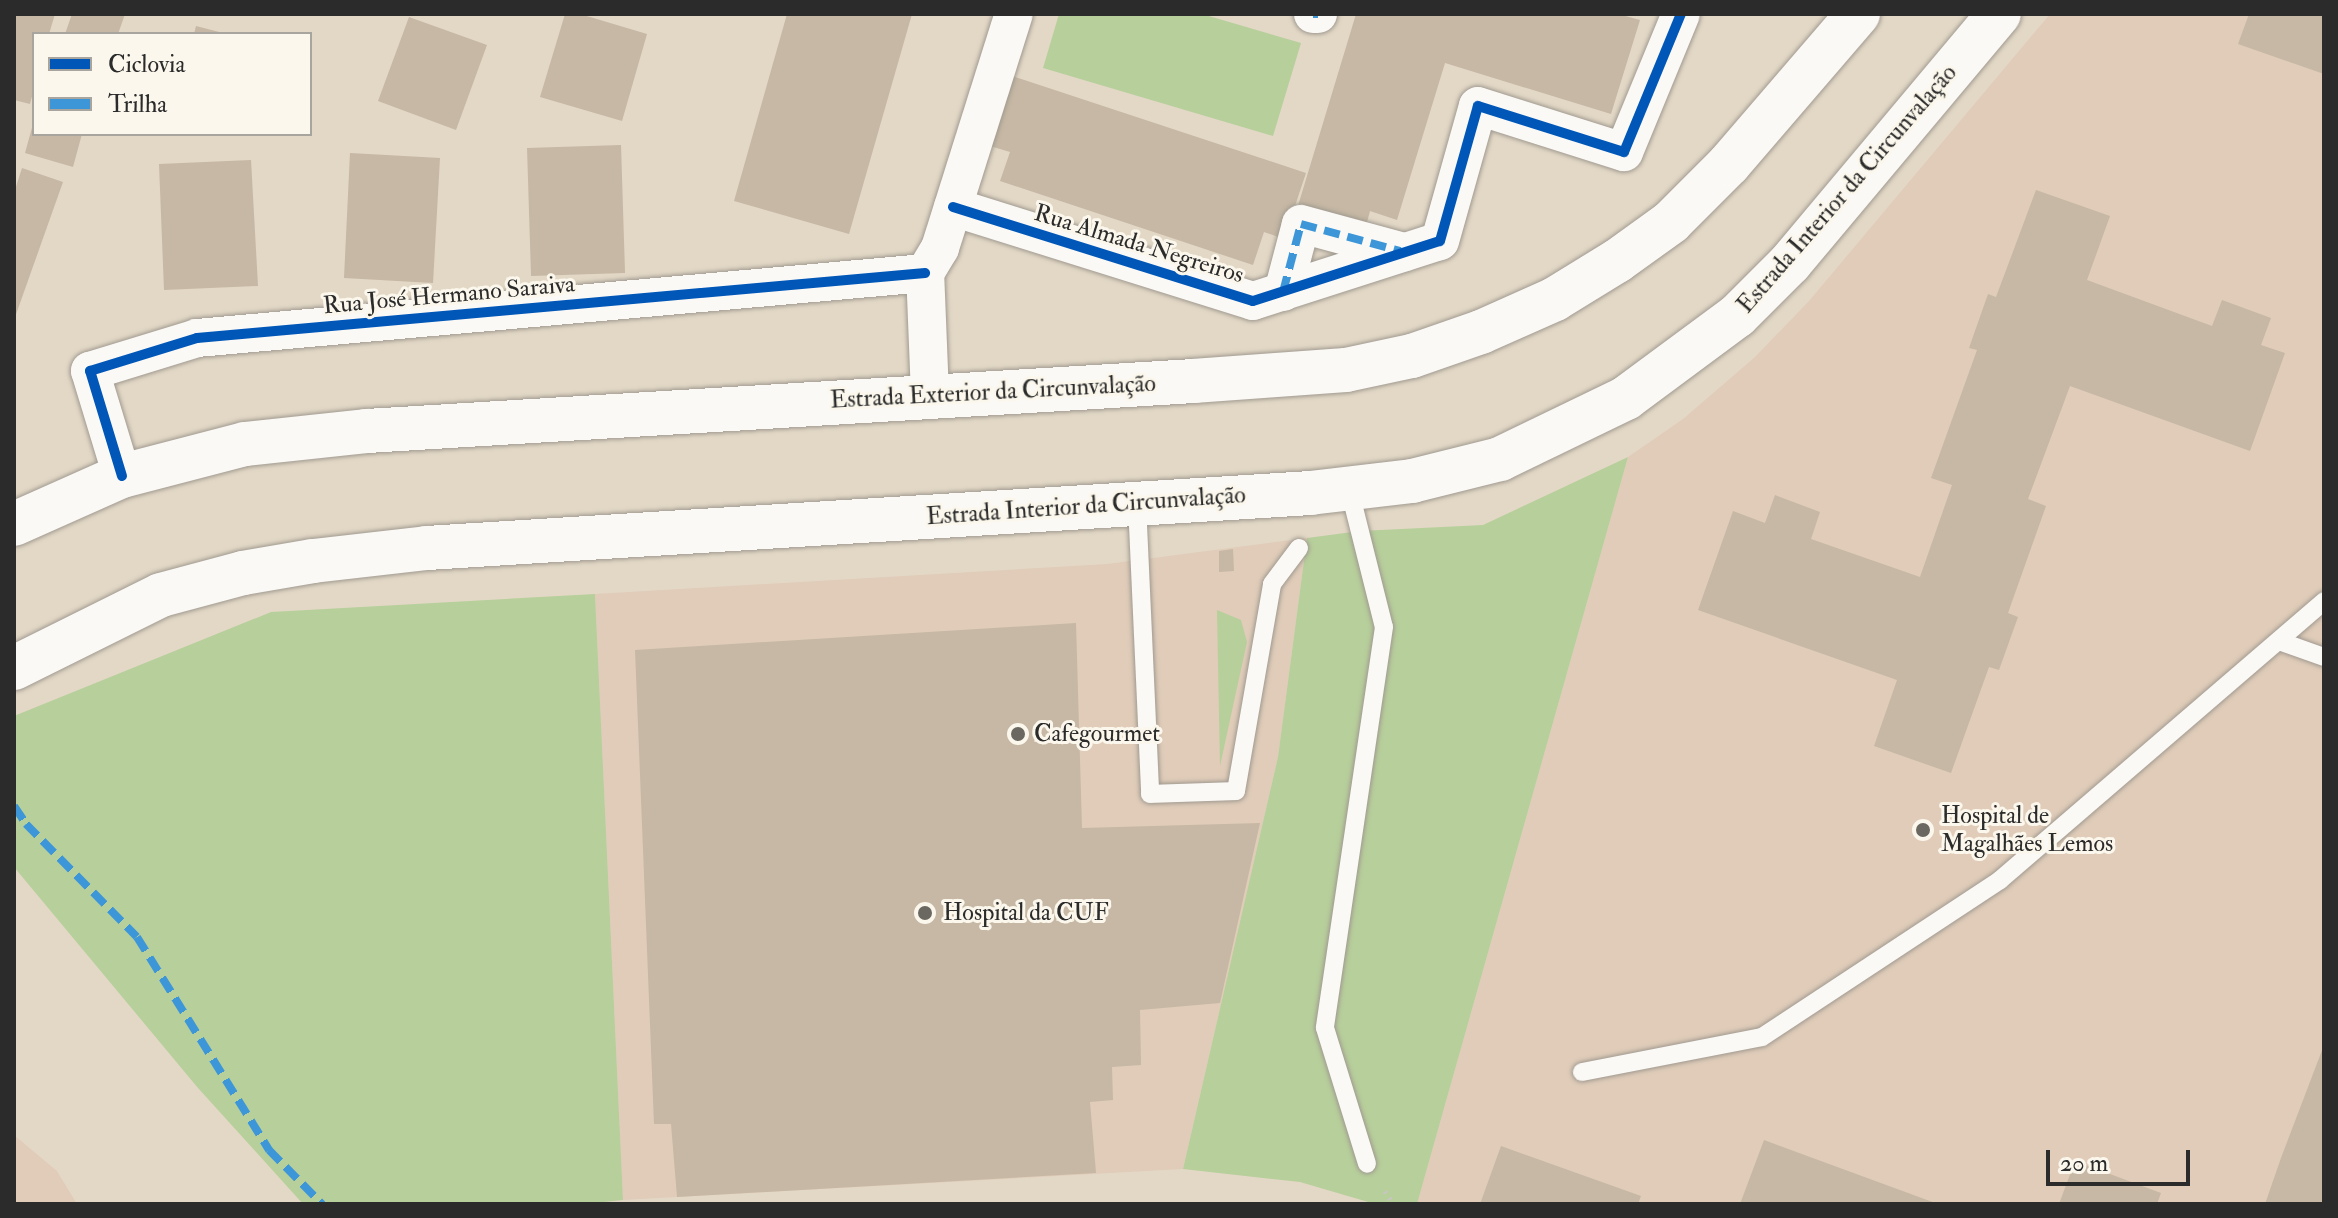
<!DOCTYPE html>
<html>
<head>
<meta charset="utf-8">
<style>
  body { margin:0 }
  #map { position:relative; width:2338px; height:1218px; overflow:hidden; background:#e3d8c6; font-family:"IM FELL Double Pica",serif }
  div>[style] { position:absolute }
  .built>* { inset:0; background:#e0ccb9 }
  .green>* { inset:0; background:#b7cf9b }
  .building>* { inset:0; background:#c6b8a4 }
  .path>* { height:5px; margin-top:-2.5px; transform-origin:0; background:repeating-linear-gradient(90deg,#c8c5c2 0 2px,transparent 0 8px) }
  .roads { filter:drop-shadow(0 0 2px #a09a90) drop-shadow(0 0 2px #a09a90) }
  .lane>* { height:18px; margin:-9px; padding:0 9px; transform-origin:9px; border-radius:9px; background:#fbf9f6 }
  .street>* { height:38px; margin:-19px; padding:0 19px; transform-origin:19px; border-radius:19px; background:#fbf9f6 }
  .primary>* { height:44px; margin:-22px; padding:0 22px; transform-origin:22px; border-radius:22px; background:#fbf9f6 }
  .quiet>* { height:8px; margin-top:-4px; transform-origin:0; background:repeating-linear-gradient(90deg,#3c96d7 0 16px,transparent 0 24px) }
  .cycleway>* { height:10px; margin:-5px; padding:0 5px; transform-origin:5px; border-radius:5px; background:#0057b8 }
  .dots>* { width:22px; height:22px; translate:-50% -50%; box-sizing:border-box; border:4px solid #fbf7ec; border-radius:50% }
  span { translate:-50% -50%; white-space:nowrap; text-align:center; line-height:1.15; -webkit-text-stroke:6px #fbf7ec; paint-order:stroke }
  .street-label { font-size:24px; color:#2b2b2b }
  .poi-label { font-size:24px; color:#2b2b2b }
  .left { translate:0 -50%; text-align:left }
  .frame { position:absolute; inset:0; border:16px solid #2b2b2b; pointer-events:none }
  .legend { position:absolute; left:32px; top:32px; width:280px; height:104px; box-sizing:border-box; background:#fbf7ec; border:2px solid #a8a59f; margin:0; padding:10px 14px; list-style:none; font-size:24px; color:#2b2b2b }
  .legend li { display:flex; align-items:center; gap:16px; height:40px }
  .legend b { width:40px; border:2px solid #a8a59f }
  .scale { position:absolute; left:2046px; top:1150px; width:144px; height:36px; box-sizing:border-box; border:4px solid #2b2b2b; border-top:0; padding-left:10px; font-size:24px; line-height:28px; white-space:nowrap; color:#2b2b2b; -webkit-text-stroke:6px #fbf7ec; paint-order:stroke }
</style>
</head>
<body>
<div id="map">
  <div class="built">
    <div style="clip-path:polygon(2050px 14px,2324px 14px,2324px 1204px,1417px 1204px,1628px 457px,1683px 419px,1755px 357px,1809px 301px)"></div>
    <div style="clip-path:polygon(1307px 538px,1278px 757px,1183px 1169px,623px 1200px,595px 594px,1107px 564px)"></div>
    <div style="clip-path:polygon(14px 1135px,57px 1171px,77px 1204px,14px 1204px)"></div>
  </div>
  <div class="green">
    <div style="clip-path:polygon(1059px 14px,1202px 14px,1301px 43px,1273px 136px,1043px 68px)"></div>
    <div style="clip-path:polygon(1628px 457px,1417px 1204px,1375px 1204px,1300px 1182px,1183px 1169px,1278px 757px,1307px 538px,1360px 531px,1483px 525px)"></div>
    <div style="clip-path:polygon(595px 594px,623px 1200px,585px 1204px,303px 1204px,198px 1088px,14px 867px,14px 716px,271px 612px)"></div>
    <div style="clip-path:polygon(1217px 610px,1241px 620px,1247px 642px,1220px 766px)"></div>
  </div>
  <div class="building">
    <div style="clip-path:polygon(14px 14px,55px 14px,49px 34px,34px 34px,34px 89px,30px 104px,14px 100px)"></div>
    <div style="clip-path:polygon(72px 14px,125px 14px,118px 34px,65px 34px)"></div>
    <div style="clip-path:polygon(565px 14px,580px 14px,647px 34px,622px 121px,540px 97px)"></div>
    <div style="clip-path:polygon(787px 14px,912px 14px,849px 234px,734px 201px)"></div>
    <div style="clip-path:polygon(1356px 14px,1618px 14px,1640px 20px,1611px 114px,1445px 63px,1397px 220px,1370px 211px,1365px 230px,1297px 209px)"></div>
    <div style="clip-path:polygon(2249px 14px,2324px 14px,2324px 74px,2238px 44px)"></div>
    <div style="clip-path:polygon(409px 17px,487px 45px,456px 130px,378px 101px)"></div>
    <div style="clip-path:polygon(196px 26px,223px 33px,223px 34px,194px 34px)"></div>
    <div style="clip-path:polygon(1012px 76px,1306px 173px,1284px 239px,1264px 232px,1253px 265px,1000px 181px,1010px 152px,990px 146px)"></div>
    <div style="clip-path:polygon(33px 124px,34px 134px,82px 134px,73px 167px,25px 153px)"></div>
    <div style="clip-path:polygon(621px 145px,625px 273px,531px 276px,527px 148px)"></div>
    <div style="clip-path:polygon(350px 153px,440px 158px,433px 283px,344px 278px)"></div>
    <div style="clip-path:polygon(251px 160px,258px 286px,164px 290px,159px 164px)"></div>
    <div style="clip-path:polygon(22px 168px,63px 182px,14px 320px,14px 193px)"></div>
    <div style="clip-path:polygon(2036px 190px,2110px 216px,2087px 280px,2212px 326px,2222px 300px,2271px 318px,2261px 345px,2285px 353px,2250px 451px,2070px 386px,2028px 499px,2046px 506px,2008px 613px,2018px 617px,1999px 670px,1989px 667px,1951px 773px,1874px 746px,1897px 680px,1698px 610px,1733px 511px,1765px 523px,1775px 495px,1820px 512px,1811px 539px,1920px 577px,1952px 485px,1931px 478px,1977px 350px,1969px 348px,1988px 294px,1996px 297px)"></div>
    <div style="clip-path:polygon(1233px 549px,1234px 571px,1219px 572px,1219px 551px)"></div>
    <div style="clip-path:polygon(1076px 623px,1082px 828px,1260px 823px,1220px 1003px,1140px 1010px,1141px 1065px,1112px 1067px,1113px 1100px,1090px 1102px,1096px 1173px,677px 1197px,671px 1124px,654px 1124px,635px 650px)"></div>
    <div style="clip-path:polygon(2324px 1045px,2324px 1204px,2265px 1204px,2281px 1158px)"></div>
    <div style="clip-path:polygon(1764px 1140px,1938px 1204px,1740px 1204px)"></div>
    <div style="clip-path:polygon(1501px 1146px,1641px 1196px,1638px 1204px,1480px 1204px)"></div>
    <div style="clip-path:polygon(2075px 1161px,2161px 1193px,2157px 1204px,2059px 1204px)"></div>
  </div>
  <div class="path">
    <div style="left:1385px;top:1191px;width:15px;rotate:58deg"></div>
  </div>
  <div class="roads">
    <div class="lane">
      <div style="left:1349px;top:488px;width:143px;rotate:75.9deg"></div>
      <div style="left:1384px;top:627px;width:405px;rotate:98.4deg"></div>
      <div style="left:1325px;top:1028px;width:142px;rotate:72.8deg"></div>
      <div style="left:1137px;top:503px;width:291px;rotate:87.4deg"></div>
      <div style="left:1150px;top:794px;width:86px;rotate:-2deg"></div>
      <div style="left:1236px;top:791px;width:210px;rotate:-80.1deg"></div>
      <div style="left:1272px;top:584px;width:45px;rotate:-53.1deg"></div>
      <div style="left:2279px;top:641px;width:48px;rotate:19.6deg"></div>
      <div style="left:1582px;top:1072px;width:183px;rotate:-11deg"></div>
      <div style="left:1762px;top:1037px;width:285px;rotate:-33.4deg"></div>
      <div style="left:2000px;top:880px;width:428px;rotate:-40.7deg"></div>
    </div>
    <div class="street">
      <div style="left:1313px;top:14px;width:5px"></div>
      <div style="left:953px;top:207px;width:314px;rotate:17.4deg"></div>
      <div style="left:1253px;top:301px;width:196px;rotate:-17.8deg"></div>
      <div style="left:1440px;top:241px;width:140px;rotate:-74.3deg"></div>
      <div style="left:1478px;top:106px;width:153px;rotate:17.5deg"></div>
      <div style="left:1624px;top:152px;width:149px;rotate:-67.6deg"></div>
      <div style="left:1283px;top:292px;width:70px;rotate:-75.2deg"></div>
      <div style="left:1301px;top:224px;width:107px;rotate:15.2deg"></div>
      <div style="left:930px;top:395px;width:122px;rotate:-92.3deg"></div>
      <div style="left:925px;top:273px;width:29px;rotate:-59deg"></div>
      <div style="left:940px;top:248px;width:245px;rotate:-72.5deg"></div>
      <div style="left:122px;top:476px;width:110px;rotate:-106.9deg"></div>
      <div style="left:90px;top:371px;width:112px;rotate:-17.1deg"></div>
      <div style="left:197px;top:338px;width:731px;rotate:-5.1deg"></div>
    </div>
    <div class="primary">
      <div style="left:14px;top:524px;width:118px;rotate:-24deg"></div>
      <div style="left:122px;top:476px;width:127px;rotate:-14.6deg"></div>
      <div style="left:245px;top:444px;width:123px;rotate:-6.1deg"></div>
      <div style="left:367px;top:431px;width:828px;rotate:-3.46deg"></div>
      <div style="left:1193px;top:381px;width:153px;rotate:-4.1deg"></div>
      <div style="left:1346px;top:370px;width:67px;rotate:-12deg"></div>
      <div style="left:1412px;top:356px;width:73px;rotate:-19.2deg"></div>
      <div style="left:1481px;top:332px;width:81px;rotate:-24deg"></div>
      <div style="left:1555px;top:299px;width:73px;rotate:-31.5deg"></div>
      <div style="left:1617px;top:261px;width:67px;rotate:-35.8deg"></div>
      <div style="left:1671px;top:222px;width:82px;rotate:-45deg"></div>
      <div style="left:1729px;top:164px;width:198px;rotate:-49.3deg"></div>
      <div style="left:14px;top:668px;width:164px;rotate:-26.4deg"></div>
      <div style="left:161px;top:595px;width:85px;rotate:-15deg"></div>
      <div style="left:243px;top:573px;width:71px;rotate:-9.7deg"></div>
      <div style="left:313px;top:561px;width:115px;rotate:-6.5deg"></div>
      <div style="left:427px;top:548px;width:885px;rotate:-3.56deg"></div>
      <div style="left:1310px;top:493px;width:103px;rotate:-6.7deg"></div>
      <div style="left:1412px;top:481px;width:91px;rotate:-14deg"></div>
      <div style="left:1500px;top:459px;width:140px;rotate:-25.8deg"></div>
      <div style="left:1626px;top:398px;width:138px;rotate:-36.5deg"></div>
      <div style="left:1737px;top:316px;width:75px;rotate:-45deg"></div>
      <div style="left:1790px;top:263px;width:325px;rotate:-50deg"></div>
    </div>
  </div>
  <div class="quiet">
    <div style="left:1313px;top:14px;width:5px"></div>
    <div style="left:1283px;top:292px;width:70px;rotate:-75.2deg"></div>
    <div style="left:1301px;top:224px;width:103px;rotate:15.3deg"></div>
    <div style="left:14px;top:806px;width:22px;rotate:56deg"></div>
    <div style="left:26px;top:824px;width:158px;rotate:45.5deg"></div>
    <div style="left:137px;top:937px;width:251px;rotate:58.2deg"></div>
    <div style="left:269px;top:1150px;width:76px;rotate:45.5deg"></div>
  </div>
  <div class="cycleway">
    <div style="left:953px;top:207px;width:314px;rotate:17.4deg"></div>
    <div style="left:1253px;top:301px;width:196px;rotate:-17.8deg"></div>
    <div style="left:1440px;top:241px;width:140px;rotate:-74.3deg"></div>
    <div style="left:1478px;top:106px;width:153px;rotate:17.5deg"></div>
    <div style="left:1624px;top:152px;width:149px;rotate:-67.6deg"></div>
    <div style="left:122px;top:476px;width:110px;rotate:-106.9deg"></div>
    <div style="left:90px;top:371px;width:112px;rotate:-17.1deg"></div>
    <div style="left:197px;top:338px;width:731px;rotate:-5.1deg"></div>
  </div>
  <div class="dots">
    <div style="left:1018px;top:734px;background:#6b6861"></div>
    <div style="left:1923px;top:830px;background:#6b6861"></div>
    <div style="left:925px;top:913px;background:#6b6861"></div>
  </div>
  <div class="street-label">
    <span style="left:1847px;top:189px;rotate:-49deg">Estrada Interior da Circunvalação</span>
    <span style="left:1139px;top:244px;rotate:17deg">Rua Almada Negreiros</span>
    <span style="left:449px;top:295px;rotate:-5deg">Rua José Hermano Saraiva</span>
    <span style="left:993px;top:392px;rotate:-3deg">Estrada Exterior da Circunvalação</span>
    <span style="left:1086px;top:506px;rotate:-4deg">Estrada Interior da Circunvalação</span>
  </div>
  <div class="poi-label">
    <span class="left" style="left:1034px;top:734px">Cafegourmet</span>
    <span class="left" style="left:1941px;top:830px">Hospital de<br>Magalhães Lemos</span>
    <span class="left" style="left:943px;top:913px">Hospital da CUF</span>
  </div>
  <div class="frame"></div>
  <ul class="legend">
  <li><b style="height:10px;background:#0057b8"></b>Ciclovia</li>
  <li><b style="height:10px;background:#3c96d7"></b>Trilha</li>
  </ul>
  <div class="scale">20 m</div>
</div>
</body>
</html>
